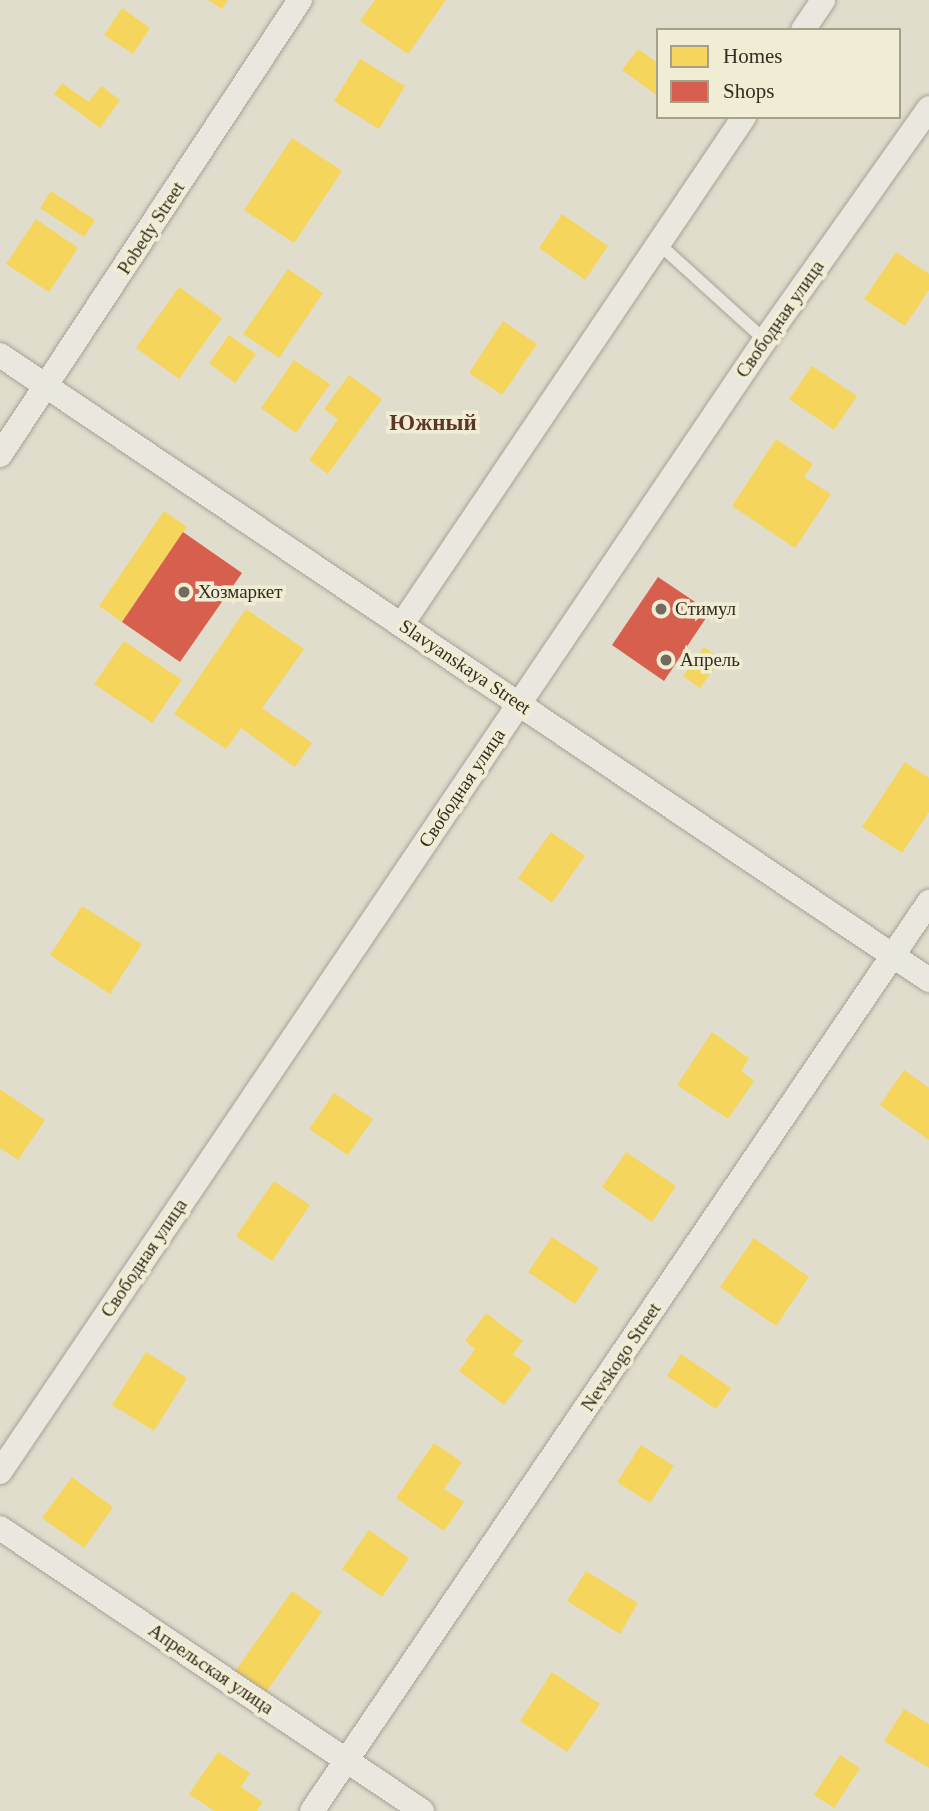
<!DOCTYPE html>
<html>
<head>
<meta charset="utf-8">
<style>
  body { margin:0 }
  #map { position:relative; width:929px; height:1811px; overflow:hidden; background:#e1ddcd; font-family:Georgia,serif }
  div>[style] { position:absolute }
  .homes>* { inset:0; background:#f6d55c }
  .shops>* { inset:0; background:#d6604d }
  .roads { filter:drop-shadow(0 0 2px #a6a296) drop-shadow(0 0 2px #a6a296) }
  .service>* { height:12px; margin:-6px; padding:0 6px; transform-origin:6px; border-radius:6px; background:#eae8de }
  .minor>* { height:24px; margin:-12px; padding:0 12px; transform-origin:12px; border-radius:12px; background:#eae8de }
  .dots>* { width:19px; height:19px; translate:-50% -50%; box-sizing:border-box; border:4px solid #f1edd4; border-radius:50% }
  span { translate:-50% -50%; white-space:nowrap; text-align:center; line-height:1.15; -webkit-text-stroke:7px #f1edd4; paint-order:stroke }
  .street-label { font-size:19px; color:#342c20 }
  .poi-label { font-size:19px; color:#342c20 }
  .left { translate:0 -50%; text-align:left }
  .quarter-label { font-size:23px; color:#5c3724; font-weight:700 }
  .legend { position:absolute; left:656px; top:28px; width:245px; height:91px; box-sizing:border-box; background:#f1edd4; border:2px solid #a5a08c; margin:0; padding:9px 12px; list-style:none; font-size:21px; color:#342c20 }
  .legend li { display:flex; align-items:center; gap:14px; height:35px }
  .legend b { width:35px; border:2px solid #a5a08c }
</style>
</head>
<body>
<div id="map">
  <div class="homes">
    <div style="clip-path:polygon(208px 0,228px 0,222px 9px)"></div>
    <div style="clip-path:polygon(375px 0,446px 0,408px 54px,360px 21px)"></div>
    <div style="clip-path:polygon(122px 8px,150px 28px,133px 54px,104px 35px)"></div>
    <div style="clip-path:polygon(638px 49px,658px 63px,658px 96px,622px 70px)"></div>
    <div style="clip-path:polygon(360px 59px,405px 86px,379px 129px,334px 101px)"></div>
    <div style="clip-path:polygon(62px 83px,89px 102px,101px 86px,120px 100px,100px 128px,54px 94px)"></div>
    <div style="clip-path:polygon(292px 138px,342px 171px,294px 243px,244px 210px)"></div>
    <div style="clip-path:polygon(51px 191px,95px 220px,84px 237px,40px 208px)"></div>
    <div style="clip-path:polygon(562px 214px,608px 246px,585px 280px,539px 248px)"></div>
    <div style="clip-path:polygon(36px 219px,78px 248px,49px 292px,6px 264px)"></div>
    <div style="clip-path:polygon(896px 252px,929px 274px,929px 290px,905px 326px,864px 299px)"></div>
    <div style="clip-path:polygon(288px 269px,323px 293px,279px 358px,243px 334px)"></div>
    <div style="clip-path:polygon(179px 287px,222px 318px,179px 379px,136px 348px)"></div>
    <div style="clip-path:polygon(503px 321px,537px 344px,502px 395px,469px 373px)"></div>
    <div style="clip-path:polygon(229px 335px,256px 354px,235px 383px,209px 363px)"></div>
    <div style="clip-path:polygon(294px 360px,330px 384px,296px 433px,261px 408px)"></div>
    <div style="clip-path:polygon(812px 366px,857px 396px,834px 430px,789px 399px)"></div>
    <div style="clip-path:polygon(349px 375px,382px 399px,328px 474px,309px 460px,338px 419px,324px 409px)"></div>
    <div style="clip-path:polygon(776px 439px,813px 464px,804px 477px,831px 494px,795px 548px,732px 506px)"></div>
    <div style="clip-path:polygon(164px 511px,187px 527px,122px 622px,99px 606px)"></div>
    <div style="clip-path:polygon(246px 609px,304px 649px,262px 708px,312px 743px,295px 767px,241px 728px,226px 749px,174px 714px)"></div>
    <div style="clip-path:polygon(124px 641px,182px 680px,152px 723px,94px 684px)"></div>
    <div style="clip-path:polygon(704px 647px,721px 659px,700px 688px,683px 676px)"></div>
    <div style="clip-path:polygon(905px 762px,929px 778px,929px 812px,902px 853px,862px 827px)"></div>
    <div style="clip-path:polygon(551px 832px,585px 856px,552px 903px,518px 878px)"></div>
    <div style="clip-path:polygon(82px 906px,142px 944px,110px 994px,50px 955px)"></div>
    <div style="clip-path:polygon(712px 1032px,749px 1058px,741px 1071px,754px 1081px,728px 1119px,677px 1085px)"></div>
    <div style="clip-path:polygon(904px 1070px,929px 1088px,929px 1140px,880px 1105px)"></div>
    <div style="clip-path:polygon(0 1089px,45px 1120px,18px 1160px,0 1148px)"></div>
    <div style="clip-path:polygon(334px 1093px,373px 1119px,348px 1155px,309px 1129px)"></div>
    <div style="clip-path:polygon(626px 1152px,676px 1186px,652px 1222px,602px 1187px)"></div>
    <div style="clip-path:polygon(274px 1181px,310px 1205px,272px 1261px,236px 1236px)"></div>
    <div style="clip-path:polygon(552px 1237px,599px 1268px,575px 1304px,528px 1272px)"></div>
    <div style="clip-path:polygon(754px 1238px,809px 1277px,776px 1326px,720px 1287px)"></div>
    <div style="clip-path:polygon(486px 1313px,523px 1341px,513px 1354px,532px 1368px,504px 1405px,459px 1371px,475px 1349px,465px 1341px)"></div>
    <div style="clip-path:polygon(146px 1352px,187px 1378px,154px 1431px,112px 1405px)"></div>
    <div style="clip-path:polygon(681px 1354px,731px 1388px,716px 1409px,667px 1376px)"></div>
    <div style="clip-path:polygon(434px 1443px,462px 1462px,444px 1489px,464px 1502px,444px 1531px,396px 1498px)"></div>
    <div style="clip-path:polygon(641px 1445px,674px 1466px,650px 1503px,617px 1482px)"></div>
    <div style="clip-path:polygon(72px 1477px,113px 1507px,84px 1548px,42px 1518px)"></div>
    <div style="clip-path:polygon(369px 1530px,409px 1558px,382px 1597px,342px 1569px)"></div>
    <div style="clip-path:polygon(586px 1571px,638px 1603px,620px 1634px,567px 1601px)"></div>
    <div style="clip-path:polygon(292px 1591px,322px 1612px,265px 1694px,234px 1673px)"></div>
    <div style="clip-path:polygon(552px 1672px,600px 1704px,567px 1752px,520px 1721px)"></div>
    <div style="clip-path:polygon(904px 1709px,929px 1724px,929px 1768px,884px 1741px)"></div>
    <div style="clip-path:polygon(218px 1752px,250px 1773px,241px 1787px,263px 1802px,257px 1811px,214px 1811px,189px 1794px)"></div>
    <div style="clip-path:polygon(840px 1755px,860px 1768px,834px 1808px,814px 1795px)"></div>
  </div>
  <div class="shops">
    <div style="clip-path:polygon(183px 532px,242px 573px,180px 662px,122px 622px)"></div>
    <div style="clip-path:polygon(658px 577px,710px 612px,664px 681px,612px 645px)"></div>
  </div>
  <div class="roads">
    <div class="service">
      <div style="left:659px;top:244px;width:143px;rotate:42.2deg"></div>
    </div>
    <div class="minor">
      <div style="left:803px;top:30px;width:36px;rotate:-56deg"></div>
      <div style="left:0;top:355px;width:1120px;rotate:33.93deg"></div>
      <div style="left:0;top:455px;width:545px;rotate:-56.6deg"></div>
      <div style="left:402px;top:624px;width:612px;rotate:-56deg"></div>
      <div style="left:0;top:1472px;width:1366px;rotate:-55.95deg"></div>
      <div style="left:765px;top:340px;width:284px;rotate:-54.7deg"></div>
      <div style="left:0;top:1528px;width:508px;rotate:33.85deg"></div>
      <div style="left:312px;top:1811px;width:1099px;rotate:-55.83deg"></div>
    </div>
  </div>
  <div class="dots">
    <div style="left:184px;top:592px;background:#716a5d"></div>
    <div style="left:661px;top:609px;background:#716a5d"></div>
    <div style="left:666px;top:660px;background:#716a5d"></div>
  </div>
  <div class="street-label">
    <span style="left:151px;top:228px;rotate:-57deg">Pobedy Street</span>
    <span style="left:780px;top:319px;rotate:-55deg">Свободная улица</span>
    <span style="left:465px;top:667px;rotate:34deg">Slavyanskaya Street</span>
    <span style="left:462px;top:788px;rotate:-56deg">Свободная улица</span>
    <span style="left:144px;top:1258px;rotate:-56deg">Свободная улица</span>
    <span style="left:621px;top:1357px;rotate:-56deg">Nevskogo Street</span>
    <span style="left:211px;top:1669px;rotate:34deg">Апрельская улица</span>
  </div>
  <div class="poi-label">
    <span class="left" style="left:198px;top:592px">Хозмаркет</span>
    <span class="left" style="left:675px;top:609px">Стимул</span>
    <span class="left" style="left:680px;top:660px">Апрель</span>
  </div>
  <div class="quarter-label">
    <span style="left:433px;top:423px">Южный</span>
  </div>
  <ul class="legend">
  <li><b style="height:19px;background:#f6d55c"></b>Homes</li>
  <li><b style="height:19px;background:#d6604d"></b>Shops</li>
  </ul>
</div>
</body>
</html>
